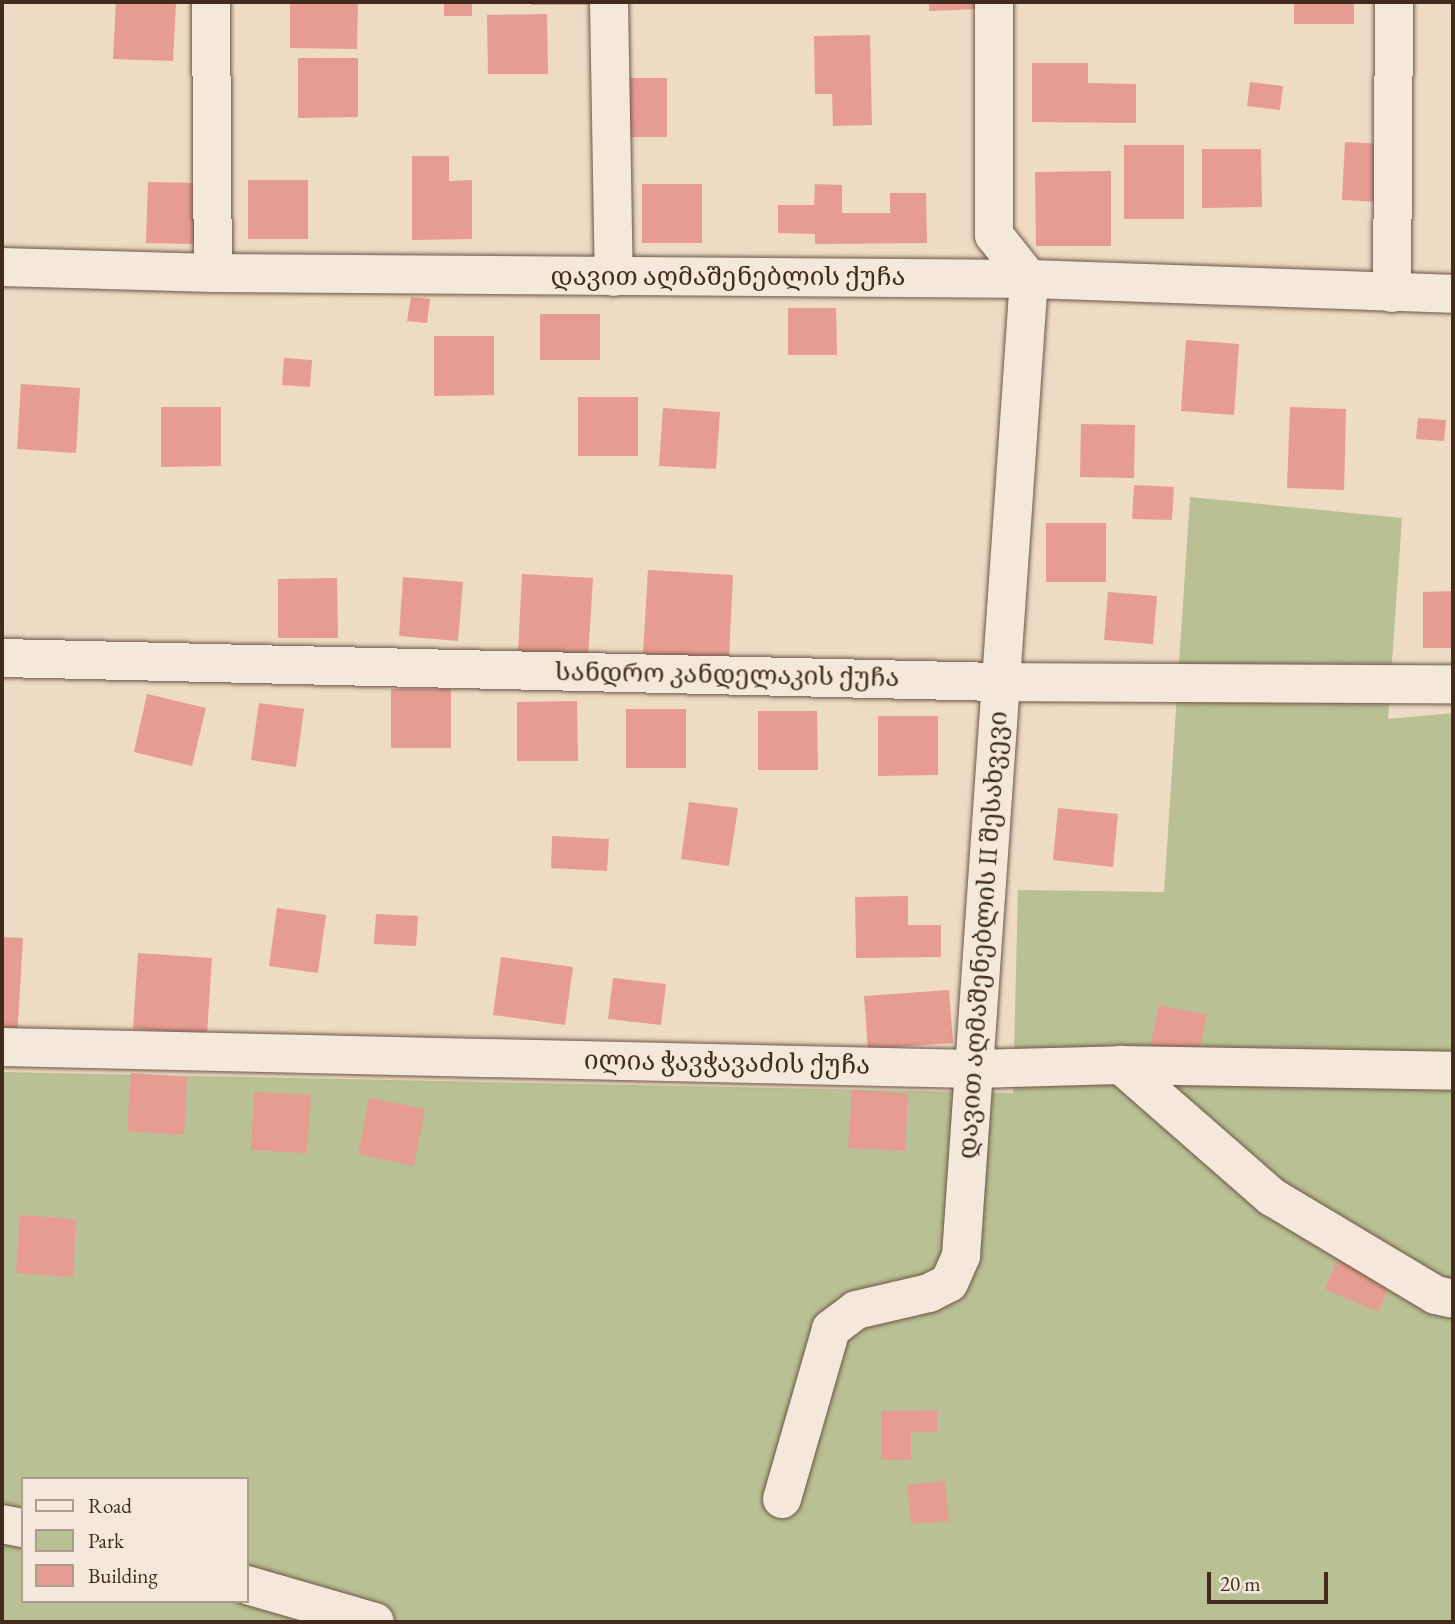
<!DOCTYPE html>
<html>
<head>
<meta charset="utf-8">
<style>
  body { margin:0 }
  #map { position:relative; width:1455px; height:1624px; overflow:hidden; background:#eddbc4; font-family:"EB Garamond","Noto Serif Georgian",serif }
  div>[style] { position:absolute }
  .green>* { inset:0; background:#b9c094 }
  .building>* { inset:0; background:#e69c90 }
  .roads { filter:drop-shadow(0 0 2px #6d5647) drop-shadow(0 0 2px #6d5647) }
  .street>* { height:38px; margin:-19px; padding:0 19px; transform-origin:19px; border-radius:19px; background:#f3e8d9 }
  .secondary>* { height:38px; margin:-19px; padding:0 19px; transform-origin:19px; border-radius:19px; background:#f3e8d9 }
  span { translate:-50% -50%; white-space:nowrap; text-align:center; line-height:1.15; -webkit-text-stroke:6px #f3e8d9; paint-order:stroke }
  .street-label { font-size:26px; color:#422a1d }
  .frame { position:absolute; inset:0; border:4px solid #422a1d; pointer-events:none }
  .legend { position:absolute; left:21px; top:1477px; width:228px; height:126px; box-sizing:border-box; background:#f3e8d9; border:2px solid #ac9c8e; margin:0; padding:9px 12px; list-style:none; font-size:21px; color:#422a1d }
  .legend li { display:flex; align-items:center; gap:14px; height:35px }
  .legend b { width:35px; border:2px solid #ac9c8e }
  .scale { position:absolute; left:1207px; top:1572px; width:121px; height:32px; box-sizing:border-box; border:4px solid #422a1d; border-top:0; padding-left:9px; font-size:21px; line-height:24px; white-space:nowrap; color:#422a1d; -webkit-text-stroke:5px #f3e8d9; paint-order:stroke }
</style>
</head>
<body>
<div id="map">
  <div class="green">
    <div style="clip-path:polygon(evenodd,1190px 497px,1402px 518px,1388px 719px,1453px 713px,1453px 1622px,2px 1622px,2px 1072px,1013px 1093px,1018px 890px,1164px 892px,1190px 497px,23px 1479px,247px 1479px,247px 1601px,23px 1601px,23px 1479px)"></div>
  </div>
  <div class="building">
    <div style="clip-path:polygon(116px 2px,176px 3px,173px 61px,113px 59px)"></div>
    <div style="clip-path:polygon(290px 2px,358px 2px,357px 49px,290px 48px)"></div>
    <div style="clip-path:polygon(444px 2px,472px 2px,472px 16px,444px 16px)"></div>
    <div style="clip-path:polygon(531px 2px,591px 2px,591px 5px,531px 5px)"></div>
    <div style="clip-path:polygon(929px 2px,979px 2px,980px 9px,929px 11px)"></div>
    <div style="clip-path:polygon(1294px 2px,1354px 2px,1354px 24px,1294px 24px)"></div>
    <div style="clip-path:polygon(547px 14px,548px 74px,488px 74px,487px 15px)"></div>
    <div style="clip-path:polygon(870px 35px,872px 125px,833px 126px,832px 94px,815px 94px,814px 36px)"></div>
    <div style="clip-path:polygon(298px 58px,358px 58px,358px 117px,298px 118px)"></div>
    <div style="clip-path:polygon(1032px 63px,1088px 63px,1088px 83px,1136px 84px,1136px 123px,1032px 122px)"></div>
    <div style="clip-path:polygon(629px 78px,667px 78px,667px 137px,630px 137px)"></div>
    <div style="clip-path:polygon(1250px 82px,1283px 86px,1280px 110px,1247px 106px)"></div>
    <div style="clip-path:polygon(1345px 142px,1385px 144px,1382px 202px,1342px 200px)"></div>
    <div style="clip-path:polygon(1124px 145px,1184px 145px,1184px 219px,1124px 219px)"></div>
    <div style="clip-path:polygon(1202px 149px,1261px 149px,1262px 207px,1202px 208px)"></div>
    <div style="clip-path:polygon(412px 156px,449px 156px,449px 181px,472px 180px,472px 239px,412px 240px)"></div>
    <div style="clip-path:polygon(1111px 171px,1111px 246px,1036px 246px,1035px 172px)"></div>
    <div style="clip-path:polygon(248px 180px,308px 180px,308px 239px,248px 239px)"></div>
    <div style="clip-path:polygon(148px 182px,196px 183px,195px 244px,146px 243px)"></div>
    <div style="clip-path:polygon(642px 184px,702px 184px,702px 243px,642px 243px)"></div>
    <div style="clip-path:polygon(815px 184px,842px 185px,842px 213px,890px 213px,890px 193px,926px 193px,927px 243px,815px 244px,815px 234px,778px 233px,778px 205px,814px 205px)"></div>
    <div style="clip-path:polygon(411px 297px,430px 299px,427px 323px,407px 321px)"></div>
    <div style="clip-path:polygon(788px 308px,836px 308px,837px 355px,788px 355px)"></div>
    <div style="clip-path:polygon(540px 314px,600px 314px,600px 360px,540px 360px)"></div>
    <div style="clip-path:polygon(434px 336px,494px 336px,494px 395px,434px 396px)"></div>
    <div style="clip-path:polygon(1186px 340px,1239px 344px,1234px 415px,1181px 411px)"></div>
    <div style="clip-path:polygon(284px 358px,312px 360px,310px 387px,282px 385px)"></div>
    <div style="clip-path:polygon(21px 384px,80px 388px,76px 453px,17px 449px)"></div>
    <div style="clip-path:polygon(578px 397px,638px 397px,638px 456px,578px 456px)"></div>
    <div style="clip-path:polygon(161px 407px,221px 407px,221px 466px,161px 467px)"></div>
    <div style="clip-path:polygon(1290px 407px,1346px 409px,1344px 490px,1287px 488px)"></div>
    <div style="clip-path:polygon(663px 408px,720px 412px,716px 469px,659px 466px)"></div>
    <div style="clip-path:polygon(1418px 418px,1446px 420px,1444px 441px,1416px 439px)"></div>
    <div style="clip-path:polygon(1081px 424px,1135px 425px,1134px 478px,1080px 477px)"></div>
    <div style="clip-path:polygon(1134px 485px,1174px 487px,1172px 520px,1132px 519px)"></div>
    <div style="clip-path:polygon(1046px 523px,1106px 523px,1106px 582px,1046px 582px)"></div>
    <div style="clip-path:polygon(648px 570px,733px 575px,729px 659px,643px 654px)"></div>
    <div style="clip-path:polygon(522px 574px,593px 578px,588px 657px,518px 653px)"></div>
    <div style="clip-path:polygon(403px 577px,463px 582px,458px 641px,399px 636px)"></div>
    <div style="clip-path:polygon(337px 578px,338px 638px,278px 638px,278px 579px)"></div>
    <div style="clip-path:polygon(1453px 591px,1453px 648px,1423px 648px,1423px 592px)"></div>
    <div style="clip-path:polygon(1108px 592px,1157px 596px,1153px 644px,1104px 640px)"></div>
    <div style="clip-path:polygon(391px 689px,451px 689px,451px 748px,391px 748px)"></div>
    <div style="clip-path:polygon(147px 694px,206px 708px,192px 766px,134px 752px)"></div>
    <div style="clip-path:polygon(577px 701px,578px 761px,517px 761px,517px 702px)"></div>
    <div style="clip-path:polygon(259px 703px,304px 709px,296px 767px,251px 760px)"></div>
    <div style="clip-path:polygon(626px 709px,686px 709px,686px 768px,626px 768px)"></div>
    <div style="clip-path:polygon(758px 711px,817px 711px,818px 770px,758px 770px)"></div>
    <div style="clip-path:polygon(878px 716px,938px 716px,938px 775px,878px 776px)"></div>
    <div style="clip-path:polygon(689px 802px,738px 808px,729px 866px,681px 859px)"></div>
    <div style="clip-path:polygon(1058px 808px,1118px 814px,1113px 867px,1053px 860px)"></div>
    <div style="clip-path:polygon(552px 836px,609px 839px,607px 871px,551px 868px)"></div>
    <div style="clip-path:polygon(908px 896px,908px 925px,941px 925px,941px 957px,856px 958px,855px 897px)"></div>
    <div style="clip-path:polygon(277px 908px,326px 915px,318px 973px,269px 966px)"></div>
    <div style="clip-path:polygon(376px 914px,418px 916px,416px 946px,374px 944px)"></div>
    <div style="clip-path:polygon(2px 937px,23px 938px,17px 1039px,2px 1039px)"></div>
    <div style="clip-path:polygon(138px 953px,212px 958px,207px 1034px,133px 1029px)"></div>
    <div style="clip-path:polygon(501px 957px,573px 967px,565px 1025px,493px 1015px)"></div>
    <div style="clip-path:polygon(613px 978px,666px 984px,661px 1025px,608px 1019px)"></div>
    <div style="clip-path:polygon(949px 990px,953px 1043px,868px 1049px,864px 996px)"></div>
    <div style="clip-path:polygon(1159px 1005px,1207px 1015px,1197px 1062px,1149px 1052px)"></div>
    <div style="clip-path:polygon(131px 1073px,187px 1077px,184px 1135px,127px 1131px)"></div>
    <div style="clip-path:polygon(852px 1090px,908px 1094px,905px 1151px,848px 1148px)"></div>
    <div style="clip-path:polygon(254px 1092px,311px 1095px,307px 1153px,251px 1150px)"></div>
    <div style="clip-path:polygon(369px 1098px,425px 1109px,414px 1166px,358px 1154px)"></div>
    <div style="clip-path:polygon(20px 1215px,76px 1219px,73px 1277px,16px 1273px)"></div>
    <div style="clip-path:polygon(1341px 1252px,1394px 1274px,1378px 1312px,1325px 1289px)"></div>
    <div style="clip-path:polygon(937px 1410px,937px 1432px,911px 1432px,911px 1460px,881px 1460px,881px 1411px)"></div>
    <div style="clip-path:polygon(945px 1481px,949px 1521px,911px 1524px,907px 1485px)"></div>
  </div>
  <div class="roads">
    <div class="street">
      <div style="left:211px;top:2px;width:271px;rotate:89.6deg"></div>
      <div style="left:609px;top:2px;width:275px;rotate:89deg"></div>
      <div style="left:1392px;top:293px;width:291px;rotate:-89.6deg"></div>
      <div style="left:2px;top:658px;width:998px;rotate:1.38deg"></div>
      <div style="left:1000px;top:682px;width:453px;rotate:0.3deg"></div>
      <div style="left:2px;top:1047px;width:971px;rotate:1.3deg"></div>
      <div style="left:973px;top:1069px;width:148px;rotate:-1.5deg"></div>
      <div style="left:1121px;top:1065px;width:332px;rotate:1deg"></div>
      <div style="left:1121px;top:1065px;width:201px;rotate:41.2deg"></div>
      <div style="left:1272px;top:1197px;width:191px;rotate:30.9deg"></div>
      <div style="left:1436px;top:1295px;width:17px;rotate:13deg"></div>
      <div style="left:782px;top:1499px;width:177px;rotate:-73.9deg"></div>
      <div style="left:831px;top:1329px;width:31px;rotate:-37deg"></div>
      <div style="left:856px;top:1310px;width:75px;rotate:-13.1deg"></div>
      <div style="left:929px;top:1293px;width:22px;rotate:-27deg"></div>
      <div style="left:949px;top:1283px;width:30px;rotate:-66deg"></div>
      <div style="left:961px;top:1256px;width:979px;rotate:-86.02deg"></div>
      <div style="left:1029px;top:279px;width:56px;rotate:-128.5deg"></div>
      <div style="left:994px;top:235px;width:233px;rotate:-90deg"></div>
      <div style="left:2px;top:1524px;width:21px;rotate:11deg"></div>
      <div style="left:247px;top:1585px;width:133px;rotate:16.1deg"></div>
    </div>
    <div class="secondary">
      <div style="left:2px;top:267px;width:211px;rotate:1.6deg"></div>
      <div style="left:213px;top:273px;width:816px;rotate:0.42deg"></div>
      <div style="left:1029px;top:279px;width:424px;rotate:2deg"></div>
    </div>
  </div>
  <div class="street-label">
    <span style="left:728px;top:277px">დავით აღმაშენებლის ქუჩა</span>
    <span style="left:727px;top:675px;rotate:1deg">სანდრო კანდელაკის ქუჩა</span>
    <span style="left:983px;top:935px;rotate:-86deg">დავით აღმაშენებლის II შესახვევი</span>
    <span style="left:727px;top:1063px;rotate:1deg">ილია ჭავჭავაძის ქუჩა</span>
  </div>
  <div class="frame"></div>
  <ul class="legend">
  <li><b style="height:9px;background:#f3e8d9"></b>Road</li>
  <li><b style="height:19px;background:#b9c094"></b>Park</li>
  <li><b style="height:19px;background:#e69c90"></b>Building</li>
  </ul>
  <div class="scale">20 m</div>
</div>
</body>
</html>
